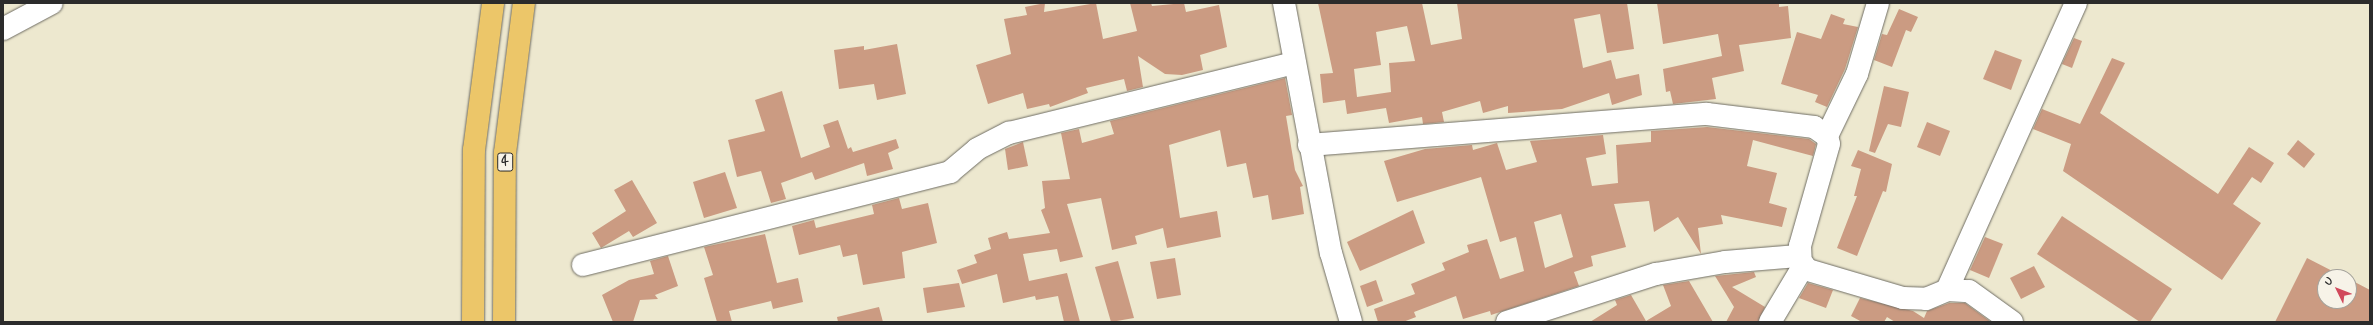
<!DOCTYPE html>
<html>
<head>
<meta charset="utf-8">
<style>
  body { margin:0 }
  #map { position:relative; width:2373px; height:325px; overflow:hidden; background:#ede8cf; font-family:Mynerve,sans-serif }
  div>[style] { position:absolute }
  .building>* { inset:0; background:#cb9b82 }
  .roads { filter:drop-shadow(0 0 1px #6f6d64) drop-shadow(0 0 1px #6f6d64) }
  .minor>* { height:22px; margin:-11px; padding:0 11px; transform-origin:11px; border-radius:11px; background:#fff }
  .highway>* { height:22px; margin:-11px; padding:0 11px; transform-origin:11px; border-radius:11px; background:#ecc669 }
  span { translate:-50% -50%; white-space:nowrap; text-align:center; line-height:1.15; -webkit-text-stroke:3px #f7f3e8; paint-order:stroke }
  .shield-label span { padding:1px 3px; background:#f7f3e8; border:1px solid; border-radius:3px; -webkit-text-stroke-width:0 }
  .shield-label { font-size:13px; color:#2b2b2b; font-weight:700 }
  .frame { position:absolute; inset:0; border:4px solid #2b2b2b; pointer-events:none }
  .north { position:absolute; left:2317px; top:269px; width:40px; height:40px; box-sizing:border-box; background:#f7f3e8; border:1px solid #a5a39c; border-radius:50%; rotate:313deg; font-size:11px; font-weight:700; line-height:16px; text-align:center; color:#2b2b2b }
  .north::after { content:''; display:block; margin:auto; width:14px; height:18px; background:#d1495b; clip-path:polygon(50% 0,100% 100%,50% 72%,0 100%) }
</style>
</head>
<body>
<div id="map">
  <div class="building">
    <div style="clip-path:polygon(1045px 3px,1044px 12px,1096px 3px,1103px 39px,1137px 31px,1130px 3px,1151px 3px,1152px 6px,1184px 3px,1186px 12px,1219px 5px,1227px 47px,1200px 55px,1203px 70px,1182px 75px,1165px 74px,1138px 56px,1143px 87px,1127px 91px,1124px 79px,1086px 88px,1088px 93px,1050px 107px,1049px 104px,1027px 109px,1023px 93px,988px 104px,976px 65px,1011px 54px,1004px 19px,1027px 15px,1025px 7px)"></div>
    <div style="clip-path:polygon(evenodd,1318px 3px,1422px 3px,1431px 45px,1462px 39px,1457px 3px,1627px 3px,1634px 49px,1607px 53px,1600px 14px,1574px 19px,1583px 68px,1611px 60px,1616px 79px,1639px 74px,1642px 95px,1612px 105px,1609px 93px,1562px 109px,1508px 113px,1508px 106px,1483px 113px,1480px 101px,1442px 112px,1444px 122px,1423px 124px,1422px 117px,1389px 123px,1386px 108px,1347px 114px,1345px 100px,1323px 103px,1320px 74px,1333px 73px,1318px 3px,1407px 26px,1415px 61px,1389px 63px,1391px 92px,1357px 97px,1354px 69px,1381px 65px,1376px 32px,1407px 26px)"></div>
    <div style="clip-path:polygon(1657px 3px,1779px 3px,1779px 7px,1788px 6px,1791px 38px,1739px 45px,1744px 71px,1712px 78px,1716px 99px,1673px 104px,1670px 91px,1666px 92px,1663px 69px,1722px 56px,1718px 34px,1663px 44px)"></div>
    <div style="clip-path:polygon(1899px 9px,1918px 17px,1911px 32px,1906px 30px,1892px 67px,1874px 60px,1882px 34px,1887px 35px)"></div>
    <div style="clip-path:polygon(1831px 14px,1845px 19px,1843px 24px,1858px 27px,1845px 69px,1827px 107px,1815px 102px,1818px 95px,1781px 84px,1797px 32px,1821px 39px)"></div>
    <div style="clip-path:polygon(2074px 38px,2082px 41px,2072px 68px,2062px 64px)"></div>
    <div style="clip-path:polygon(897px 44px,906px 94px,877px 100px,874px 84px,839px 89px,834px 50px,864px 46px,864px 50px)"></div>
    <div style="clip-path:polygon(1995px 50px,2022px 60px,2011px 90px,1983px 79px)"></div>
    <div style="clip-path:polygon(2112px 58px,2125px 63px,2100px 113px,2218px 194px,2249px 147px,2274px 163px,2261px 183px,2252px 177px,2233px 204px,2261px 223px,2222px 280px,2063px 171px,2071px 144px,2033px 129px,2042px 109px,2080px 124px)"></div>
    <div style="clip-path:polygon(1285px 78px,1292px 115px,1286px 116px,1295px 170px,1303px 186px,1300px 187px,1304px 214px,1272px 220px,1268px 195px,1253px 198px,1246px 163px,1227px 167px,1220px 130px,1169px 145px,1180px 218px,1217px 211px,1221px 237px,1167px 248px,1163px 228px,1135px 236px,1137px 244px,1112px 250px,1101px 198px,1067px 204px,1083px 257px,1060px 262px,1057px 249px,1023px 254px,1029px 281px,1067px 273px,1080px 322px,1064px 322px,1058px 296px,1036px 300px,1035px 296px,1003px 303px,997px 274px,962px 284px,957px 270px,977px 263px,974px 255px,991px 249px,988px 238px,1007px 232px,1009px 239px,1050px 233px,1041px 210px,1045px 208px,1042px 181px,1070px 179px,1061px 133px,1079px 129px,1082px 143px,1114px 134px,1110px 121px)"></div>
    <div style="clip-path:polygon(1884px 86px,1909px 92px,1901px 127px,1888px 124px,1875px 153px,1869px 151px)"></div>
    <div style="clip-path:polygon(782px 91px,801px 158px,830px 147px,823px 125px,838px 120px,848px 149px,851px 147px,853px 152px,896px 139px,899px 148px,888px 153px,893px 169px,867px 176px,864px 163px,815px 180px,812px 172px,781px 183px,786px 199px,771px 203px,761px 171px,737px 177px,728px 140px,765px 131px,755px 100px)"></div>
    <div style="clip-path:polygon(1927px 122px,1950px 131px,1940px 156px,1917px 147px)"></div>
    <div style="clip-path:polygon(evenodd,1707px 127px,1809px 139px,1816px 144px,1813px 156px,1753px 140px,1747px 166px,1777px 173px,1769px 203px,1787px 208px,1782px 227px,1721px 215px,1723px 224px,1698px 228px,1701px 254px,1678px 217px,1654px 232px,1649px 201px,1614px 204px,1626px 247px,1591px 256px,1593px 266px,1574px 272px,1579px 286px,1491px 315px,1490px 311px,1463px 319px,1456px 296px,1414px 312px,1416px 317px,1403px 322px,1378px 322px,1374px 309px,1415px 294px,1411px 284px,1445px 270px,1442px 263px,1469px 252px,1467px 245px,1487px 239px,1500px 279px,1524px 271px,1516px 237px,1500px 242px,1481px 177px,1397px 202px,1384px 161px,1425px 149px,1472px 145px,1473px 150px,1497px 143px,1506px 170px,1537px 162px,1530px 141px,1603px 135px,1606px 154px,1586px 158px,1592px 186px,1618px 183px,1616px 145px,1651px 142px,1651px 131px,1707px 127px,1561px 214px,1573px 257px,1545px 268px,1534px 222px,1561px 214px)"></div>
    <div style="clip-path:polygon(2298px 140px,2315px 154px,2304px 168px,2287px 154px)"></div>
    <div style="clip-path:polygon(1023px 142px,1028px 166px,1008px 170px,1005px 149px)"></div>
    <div style="clip-path:polygon(1858px 150px,1892px 164px,1886px 192px,1883px 191px,1857px 256px,1837px 248px,1857px 196px,1854px 196px,1861px 169px,1851px 166px)"></div>
    <div style="clip-path:polygon(725px 172px,737px 208px,704px 218px,693px 182px)"></div>
    <div style="clip-path:polygon(632px 180px,657px 223px,633px 237px,629px 231px,601px 248px,592px 233px,626px 211px,614px 190px)"></div>
    <div style="clip-path:polygon(899px 198px,902px 209px,928px 203px,937px 243px,902px 252px,905px 278px,863px 285px,857px 254px,843px 257px,840px 245px,799px 255px,792px 226px,814px 220px,816px 228px,874px 214px,872px 205px)"></div>
    <div style="clip-path:polygon(1413px 210px,1425px 243px,1360px 271px,1347px 242px)"></div>
    <div style="clip-path:polygon(2062px 216px,2172px 289px,2150px 322px,2140px 322px,2037px 254px)"></div>
    <div style="clip-path:polygon(765px 234px,777px 283px,798px 278px,803px 302px,773px 309px,771px 301px,729px 311px,732px 322px,717px 322px,704px 278px,713px 275px,704px 247px)"></div>
    <div style="clip-path:polygon(1985px 237px,2003px 244px,1989px 278px,1970px 270px)"></div>
    <div style="clip-path:polygon(668px 256px,678px 286px,655px 295px,658px 299px,640px 300px,633px 322px,613px 322px,602px 295px,629px 280px,654px 274px,650px 261px)"></div>
    <div style="clip-path:polygon(1175px 258px,1181px 295px,1157px 299px,1150px 262px)"></div>
    <div style="clip-path:polygon(2307px 258px,2344px 277px,2325px 277px,2325px 301px,2349px 301px,2349px 279px,2370px 290px,2370px 322px,2275px 322px)"></div>
    <div style="clip-path:polygon(1118px 261px,1134px 318px,1111px 322px,1095px 267px)"></div>
    <div style="clip-path:polygon(2034px 266px,2045px 287px,2021px 299px,2010px 278px)"></div>
    <div style="clip-path:polygon(1754px 272px,1756px 277px,1732px 287px,1765px 307px,1758px 322px,1726px 322px,1734px 307px,1715px 276px)"></div>
    <div style="clip-path:polygon(1376px 280px,1383px 301px,1367px 307px,1360px 286px)"></div>
    <div style="clip-path:polygon(1689px 281px,1713px 322px,1590px 322px,1617px 305px,1615px 300px,1631px 295px,1646px 321px,1671px 306px,1663px 285px)"></div>
    <div style="clip-path:polygon(959px 283px,965px 307px,927px 313px,923px 288px)"></div>
    <div style="clip-path:polygon(1808px 283px,1833px 290px,1826px 308px,1799px 298px)"></div>
    <div style="clip-path:polygon(1860px 298px,1913px 311px,1924px 318px,1927px 311px,1949px 303px,1965px 303px,1991px 322px,1895px 322px,1887px 317px,1884px 322px,1862px 322px,1851px 316px)"></div>
    <div style="clip-path:polygon(879px 307px,883px 322px,838px 322px,837px 317px)"></div>
  </div>
  <div class="roads">
    <div class="minor">
      <div style="left:1284px;top:3px;width:254px;rotate:79.4deg"></div>
      <div style="left:1331px;top:253px;width:72px;rotate:73.8deg"></div>
      <div style="left:3px;top:29px;width:55px;rotate:-28deg"></div>
      <div style="left:1827px;top:136px;width:69px;rotate:-64.2deg"></div>
      <div style="left:1857px;top:74px;width:74px;rotate:-73.5deg"></div>
      <div style="left:1309px;top:145px;width:399px;rotate:-4.5deg"></div>
      <div style="left:1707px;top:114px;width:108px;rotate:6.9deg"></div>
      <div style="left:1814px;top:127px;width:16px;rotate:35deg"></div>
      <div style="left:1827px;top:136px;width:8px;rotate:76deg"></div>
      <div style="left:1829px;top:144px;width:106px;rotate:105.9deg"></div>
      <div style="left:1800px;top:246px;width:17px;rotate:87deg"></div>
      <div style="left:1801px;top:263px;width:10px;rotate:45deg"></div>
      <div style="left:1808px;top:270px;width:99px;rotate:16.4deg"></div>
      <div style="left:1903px;top:298px;width:23px;rotate:2deg"></div>
      <div style="left:1926px;top:299px;width:23px;rotate:-23deg"></div>
      <div style="left:1947px;top:290px;width:22px;rotate:3deg"></div>
      <div style="left:1969px;top:291px;width:53px;rotate:35.8deg"></div>
      <div style="left:583px;top:265px;width:379px;rotate:-14.2deg"></div>
      <div style="left:950px;top:172px;width:35px;rotate:-40deg"></div>
      <div style="left:977px;top:149px;width:36px;rotate:-27deg"></div>
      <div style="left:1009px;top:133px;width:293px;rotate:-13.8deg"></div>
      <div style="left:1947px;top:290px;width:315px;rotate:-65.8deg"></div>
      <div style="left:1507px;top:322px;width:157px;rotate:-17.9deg"></div>
      <div style="left:1656px;top:274px;width:70px;rotate:-9.9deg"></div>
      <div style="left:1725px;top:262px;width:73px;rotate:-4.7deg"></div>
      <div style="left:1770px;top:322px;width:66px;rotate:-59.2deg"></div>
    </div>
    <div class="highway">
      <div style="left:473px;top:322px;width:172px;rotate:-89.7deg"></div>
      <div style="left:474px;top:150px;width:148px;rotate:-82.6deg"></div>
      <div style="left:504px;top:322px;width:169px;rotate:-89.7deg"></div>
      <div style="left:505px;top:153px;width:151px;rotate:-82.8deg"></div>
    </div>
  </div>
  <div class="shield-label">
    <span style="left:505px;top:162px">4</span>
  </div>
  <div class="frame"></div>
  <div class="north">U</div>
</div>
</body>
</html>
